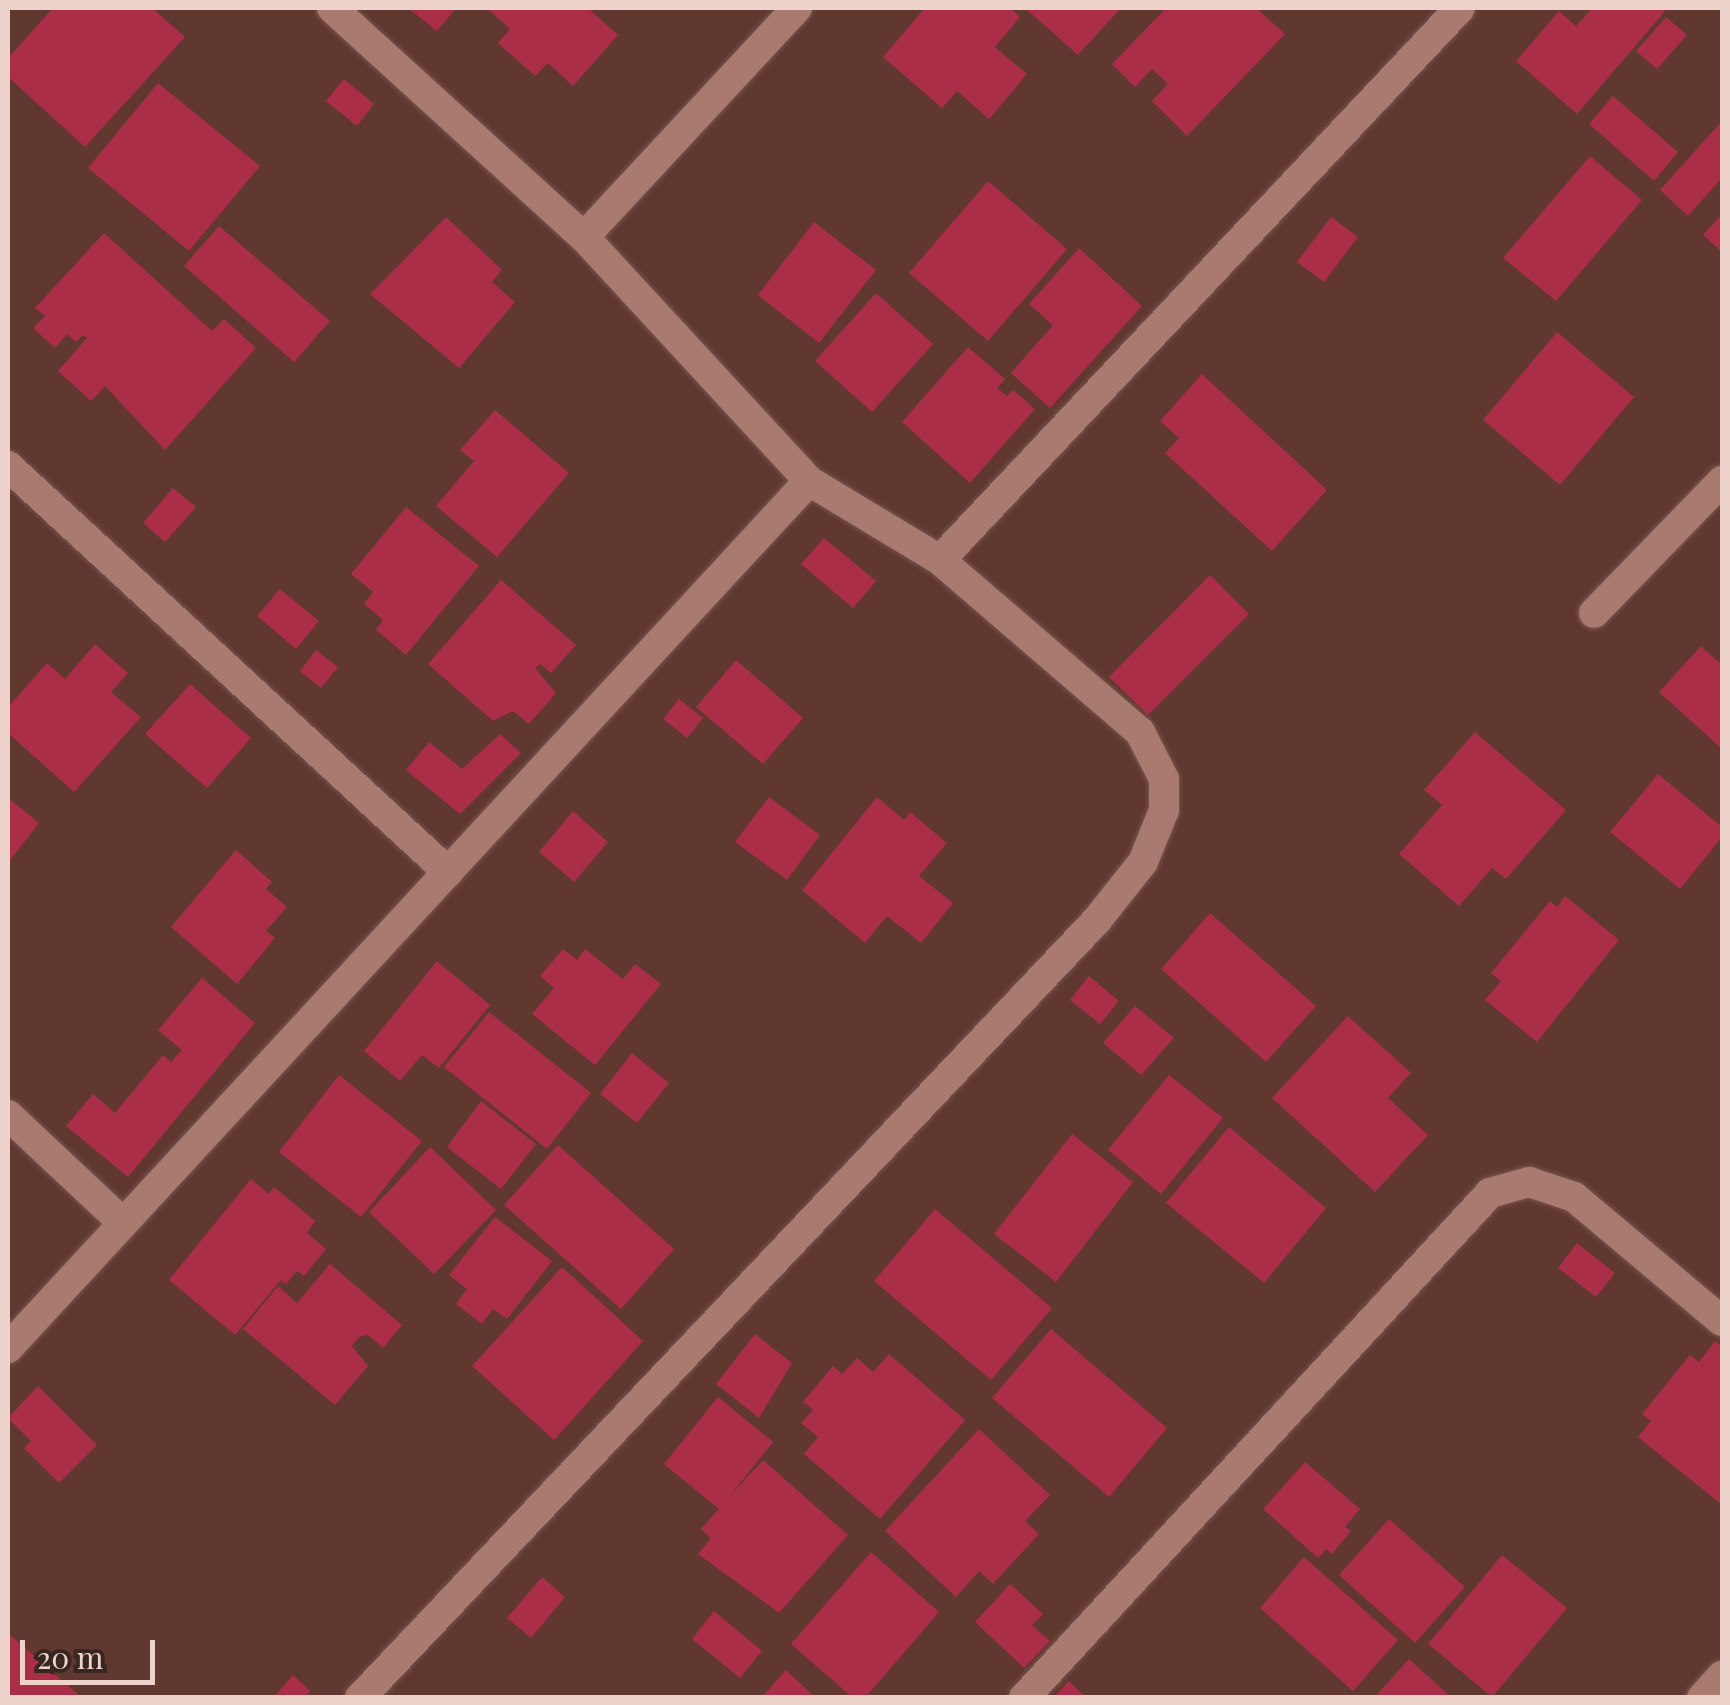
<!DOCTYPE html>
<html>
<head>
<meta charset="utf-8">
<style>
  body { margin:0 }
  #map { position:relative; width:1730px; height:1705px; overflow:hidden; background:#61382f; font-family:"Playfair Display",serif }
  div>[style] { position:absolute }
  .building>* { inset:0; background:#aa2e47 }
  .roads { filter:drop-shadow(0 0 2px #77544d) drop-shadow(0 0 2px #77544d) }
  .street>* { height:30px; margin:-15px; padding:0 15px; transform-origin:15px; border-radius:15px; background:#a97a6f }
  span { translate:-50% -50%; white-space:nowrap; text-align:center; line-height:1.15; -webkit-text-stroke:8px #392621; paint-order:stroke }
  .frame { position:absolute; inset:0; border:10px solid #edd3cc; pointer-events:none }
  .scale { position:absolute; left:20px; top:1640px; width:135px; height:45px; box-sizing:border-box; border:5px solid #edd3cc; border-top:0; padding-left:12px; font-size:30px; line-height:35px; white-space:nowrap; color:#edd3cc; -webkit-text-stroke:8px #392621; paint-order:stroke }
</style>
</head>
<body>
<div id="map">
  <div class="building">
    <div style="clip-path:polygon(53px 8px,152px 8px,185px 37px,85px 147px,8px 77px,8px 58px)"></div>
    <div style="clip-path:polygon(408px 8px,456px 8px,437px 31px)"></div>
    <div style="clip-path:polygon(487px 8px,588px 8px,618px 35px,573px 86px,548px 63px,535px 76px,498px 43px,510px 29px)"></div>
    <div style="clip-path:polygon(925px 8px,1010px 8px,1020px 17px,995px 47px,1027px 74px,989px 119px,957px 91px,942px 108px,883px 57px)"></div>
    <div style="clip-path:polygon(1025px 8px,1121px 8px,1078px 55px)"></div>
    <div style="clip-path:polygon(1166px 8px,1256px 8px,1285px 34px,1187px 136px,1152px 101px,1168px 84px,1152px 69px,1135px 87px,1112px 64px)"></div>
    <div style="clip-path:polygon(1592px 8px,1666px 10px,1577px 114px,1516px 61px,1559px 11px,1576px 26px)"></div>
    <div style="clip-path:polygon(1666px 17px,1687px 35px,1657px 69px,1636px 51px)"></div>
    <div style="clip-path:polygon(344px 79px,374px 104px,357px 126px,326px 101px)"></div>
    <div style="clip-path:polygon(158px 83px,260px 166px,189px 251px,88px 168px)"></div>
    <div style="clip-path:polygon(1613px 96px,1678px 152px,1654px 181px,1589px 124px)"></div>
    <div style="clip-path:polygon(1722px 121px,1722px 178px,1688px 216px,1660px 190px)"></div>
    <div style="clip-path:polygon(1590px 156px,1642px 200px,1556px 301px,1503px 258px)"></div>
    <div style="clip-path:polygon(988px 181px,1067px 249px,988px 341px,909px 273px)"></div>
    <div style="clip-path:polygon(1722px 214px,1722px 252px,1703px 235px)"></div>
    <div style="clip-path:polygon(446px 217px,502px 270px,492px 282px,515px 302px,459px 368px,370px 294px)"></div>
    <div style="clip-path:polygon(1331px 217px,1358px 237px,1324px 282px,1297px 262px)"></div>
    <div style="clip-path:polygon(814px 222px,876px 270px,819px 343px,758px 295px)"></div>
    <div style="clip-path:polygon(219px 226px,330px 321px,294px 362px,184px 266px)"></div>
    <div style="clip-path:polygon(104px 233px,212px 331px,224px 319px,256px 348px,165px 450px,105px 386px,91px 401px,58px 371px,87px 338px,83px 335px,76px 342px,67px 334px,55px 348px,33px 328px,45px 316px,35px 308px)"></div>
    <div style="clip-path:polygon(1079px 248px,1142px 306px,1050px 408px,1011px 373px,1053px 325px,1029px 304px)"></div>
    <div style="clip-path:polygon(876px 293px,933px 344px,872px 412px,815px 361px)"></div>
    <div style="clip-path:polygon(1557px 332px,1634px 397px,1560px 485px,1483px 420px)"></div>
    <div style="clip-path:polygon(968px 347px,1005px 379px,997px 388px,1007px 396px,1013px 390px,1035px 409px,970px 483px,902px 422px)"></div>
    <div style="clip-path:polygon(1202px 374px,1327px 490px,1272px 551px,1165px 453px,1179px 438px,1160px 421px)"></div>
    <div style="clip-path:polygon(495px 410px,569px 473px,497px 557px,436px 506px,474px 461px,460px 450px)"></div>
    <div style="clip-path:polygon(173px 488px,196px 507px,165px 542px,143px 523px)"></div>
    <div style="clip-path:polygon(406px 507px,479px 566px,406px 655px,376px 630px,383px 620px,364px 604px,373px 592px,351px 574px)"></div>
    <div style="clip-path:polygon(824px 538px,876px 581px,853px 608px,801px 564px)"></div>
    <div style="clip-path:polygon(1210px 575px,1249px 614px,1148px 715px,1109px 677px)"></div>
    <div style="clip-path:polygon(501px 580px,576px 645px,551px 673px,540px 664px,535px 668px,556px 693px,529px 724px,513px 711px,493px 721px,428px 664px)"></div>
    <div style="clip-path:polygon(280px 589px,319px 621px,296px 649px,257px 616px)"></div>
    <div style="clip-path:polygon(95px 644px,128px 673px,111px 692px,141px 717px,74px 792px,8px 733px,8px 707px,47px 663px,65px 679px)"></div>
    <div style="clip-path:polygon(1701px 646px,1722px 665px,1722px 749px,1659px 692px)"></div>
    <div style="clip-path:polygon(316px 650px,338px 667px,321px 688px,300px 671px)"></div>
    <div style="clip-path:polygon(736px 660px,803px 718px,763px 764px,696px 707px)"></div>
    <div style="clip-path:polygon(190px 684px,251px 738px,207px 788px,145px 734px)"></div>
    <div style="clip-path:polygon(679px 699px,703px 718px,687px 738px,663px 719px)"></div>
    <div style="clip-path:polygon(1475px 732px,1566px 810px,1506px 879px,1492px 868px,1459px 906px,1399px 854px,1442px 805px,1424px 790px)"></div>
    <div style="clip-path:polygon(500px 734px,521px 753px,460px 814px,406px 770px,429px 742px,462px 769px)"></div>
    <div style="clip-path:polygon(1658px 774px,1722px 827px,1722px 837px,1680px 889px,1610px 832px)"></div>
    <div style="clip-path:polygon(769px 797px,820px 835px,787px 880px,735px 842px)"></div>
    <div style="clip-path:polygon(877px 797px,904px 820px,910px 812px,947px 843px,919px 876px,953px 903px,921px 943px,887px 916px,865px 943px,802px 890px)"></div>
    <div style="clip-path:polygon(8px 798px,39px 823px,8px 863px)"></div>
    <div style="clip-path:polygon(573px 811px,608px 842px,574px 882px,539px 852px)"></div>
    <div style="clip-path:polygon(236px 850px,272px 882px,266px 889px,287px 907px,266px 931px,275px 938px,237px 984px,171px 927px)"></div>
    <div style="clip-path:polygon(1565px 896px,1619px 940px,1537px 1042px,1485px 1000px,1501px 981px,1491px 973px,1550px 901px,1557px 907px)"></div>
    <div style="clip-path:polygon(1210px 913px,1316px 1006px,1266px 1062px,1161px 969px)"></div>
    <div style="clip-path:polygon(563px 949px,577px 960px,585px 949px,623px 979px,635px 964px,661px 984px,595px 1065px,532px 1014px,554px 988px,540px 976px)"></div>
    <div style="clip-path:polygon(437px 961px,490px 1005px,439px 1068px,422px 1055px,400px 1081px,364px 1051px)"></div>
    <div style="clip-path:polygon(1089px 976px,1119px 1001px,1100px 1024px,1070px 1000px)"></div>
    <div style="clip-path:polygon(202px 978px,255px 1023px,128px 1177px,66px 1126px,93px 1094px,115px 1113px,163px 1055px,171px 1062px,182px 1050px,158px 1030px)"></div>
    <div style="clip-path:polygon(1135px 1006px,1174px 1038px,1141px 1075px,1103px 1043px)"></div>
    <div style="clip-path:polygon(489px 1012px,591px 1093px,547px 1149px,444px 1067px)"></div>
    <div style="clip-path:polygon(1348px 1016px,1411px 1073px,1388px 1098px,1428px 1135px,1375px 1192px,1272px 1098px)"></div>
    <div style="clip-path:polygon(632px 1053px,669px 1083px,637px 1123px,600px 1094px)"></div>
    <div style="clip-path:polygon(339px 1075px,422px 1141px,361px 1217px,279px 1152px)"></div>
    <div style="clip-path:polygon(1169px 1075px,1223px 1118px,1161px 1194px,1108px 1150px)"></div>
    <div style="clip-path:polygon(481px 1101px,536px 1144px,501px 1189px,447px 1147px)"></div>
    <div style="clip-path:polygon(1229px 1127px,1326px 1208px,1264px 1283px,1166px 1203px)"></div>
    <div style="clip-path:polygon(1072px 1134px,1133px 1182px,1056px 1282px,994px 1234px)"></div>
    <div style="clip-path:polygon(558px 1145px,674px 1249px,621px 1309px,504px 1205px)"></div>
    <div style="clip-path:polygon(430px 1147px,496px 1210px,434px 1274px,369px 1212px)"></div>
    <div style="clip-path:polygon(251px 1179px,269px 1194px,274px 1187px,315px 1221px,307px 1233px,326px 1249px,304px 1276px,297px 1271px,286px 1284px,281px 1280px,235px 1335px,169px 1280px)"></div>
    <div style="clip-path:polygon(935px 1209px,1052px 1308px,991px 1380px,874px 1281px)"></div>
    <div style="clip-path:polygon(495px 1217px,552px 1261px,507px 1319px,493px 1309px,482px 1324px,456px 1304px,467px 1289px,449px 1275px)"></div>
    <div style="clip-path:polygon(1577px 1243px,1615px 1273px,1596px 1297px,1558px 1268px)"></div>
    <div style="clip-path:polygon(330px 1264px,402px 1325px,383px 1348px,368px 1335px,359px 1337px,352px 1346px,368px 1366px,335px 1405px,243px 1329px,278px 1286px,297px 1303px)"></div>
    <div style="clip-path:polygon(562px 1267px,643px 1341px,554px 1440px,472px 1366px)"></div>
    <div style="clip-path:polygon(1051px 1329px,1167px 1428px,1109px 1497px,992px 1398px)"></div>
    <div style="clip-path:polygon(755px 1334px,792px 1363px,759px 1418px,716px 1384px)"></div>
    <div style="clip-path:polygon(1715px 1341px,1722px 1346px,1722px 1505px,1638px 1437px,1651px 1421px,1642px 1414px,1690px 1355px,1699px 1362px)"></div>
    <div style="clip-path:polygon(889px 1354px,965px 1420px,880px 1519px,804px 1454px,818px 1437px,801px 1423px,813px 1410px,803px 1402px,833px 1366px,842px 1374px,857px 1358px,873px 1372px)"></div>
    <div style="clip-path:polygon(38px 1386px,97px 1445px,59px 1483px,24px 1448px,31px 1441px,8px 1418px)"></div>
    <div style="clip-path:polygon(718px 1397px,773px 1442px,729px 1497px,763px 1460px,848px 1535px,779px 1613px,698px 1554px,711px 1538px,701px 1529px,719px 1509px,664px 1464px)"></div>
    <div style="clip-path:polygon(979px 1429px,1050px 1495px,1025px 1521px,1039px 1534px,993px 1584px,979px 1571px,956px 1597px,885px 1531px)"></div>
    <div style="clip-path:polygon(1305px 1462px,1360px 1509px,1345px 1527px,1351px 1531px,1332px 1554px,1326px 1549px,1318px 1558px,1263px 1509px)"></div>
    <div style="clip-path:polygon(1389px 1519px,1465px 1587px,1415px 1643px,1339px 1575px)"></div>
    <div style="clip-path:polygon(871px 1552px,939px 1612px,865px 1698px,853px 1698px,791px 1644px)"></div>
    <div style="clip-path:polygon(1502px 1555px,1567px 1608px,1492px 1697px,1428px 1644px)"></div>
    <div style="clip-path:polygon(1304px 1557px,1398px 1640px,1353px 1691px,1260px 1608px)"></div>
    <div style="clip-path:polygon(542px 1577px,565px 1597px,531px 1638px,507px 1618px)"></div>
    <div style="clip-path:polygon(1010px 1584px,1043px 1614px,1032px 1625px,1050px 1641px,1024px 1668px,975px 1622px)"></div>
    <div style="clip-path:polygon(714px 1611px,762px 1651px,740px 1678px,692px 1639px)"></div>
    <div style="clip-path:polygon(8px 1633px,82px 1698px,8px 1698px)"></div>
    <div style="clip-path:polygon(1409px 1659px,1452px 1698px,1374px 1698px)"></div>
    <div style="clip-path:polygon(786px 1670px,816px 1698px,761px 1698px)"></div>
    <div style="clip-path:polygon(293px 1675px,310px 1691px,304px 1698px,273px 1698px)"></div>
    <div style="clip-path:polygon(1069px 1681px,1086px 1698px,1053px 1698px)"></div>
  </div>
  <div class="roads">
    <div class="street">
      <div style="left:332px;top:8px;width:341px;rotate:42.3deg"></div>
      <div style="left:584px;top:237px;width:332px;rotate:47.3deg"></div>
      <div style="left:584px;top:237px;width:313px;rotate:-47.1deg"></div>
      <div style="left:8px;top:466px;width:599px;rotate:42.7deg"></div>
      <div style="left:1594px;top:613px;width:184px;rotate:-45.9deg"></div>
      <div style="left:8px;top:1115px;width:156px;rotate:43.2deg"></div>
      <div style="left:8px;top:1348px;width:1180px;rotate:-47.27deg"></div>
      <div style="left:809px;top:481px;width:153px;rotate:31.1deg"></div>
      <div style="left:940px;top:560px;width:758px;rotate:-46.71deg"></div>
      <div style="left:360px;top:1698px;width:1072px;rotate:-46.55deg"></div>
      <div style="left:1097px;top:920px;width:74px;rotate:-51.6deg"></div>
      <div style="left:1143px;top:862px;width:56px;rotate:-68deg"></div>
      <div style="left:1164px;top:810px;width:31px;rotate:-90deg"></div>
      <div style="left:1164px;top:779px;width:53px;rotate:-117.1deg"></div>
      <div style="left:1140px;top:732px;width:264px;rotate:-139.3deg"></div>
      <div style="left:1024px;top:1698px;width:687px;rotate:-47.3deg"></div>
      <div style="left:1490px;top:1193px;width:41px;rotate:-15.8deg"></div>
      <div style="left:1529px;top:1182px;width:47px;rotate:18.4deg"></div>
      <div style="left:1574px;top:1197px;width:193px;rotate:40deg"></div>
      <div style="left:1702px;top:1698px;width:30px;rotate:-48deg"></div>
    </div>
  </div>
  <div class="frame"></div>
  <div class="scale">20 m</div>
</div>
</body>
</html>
